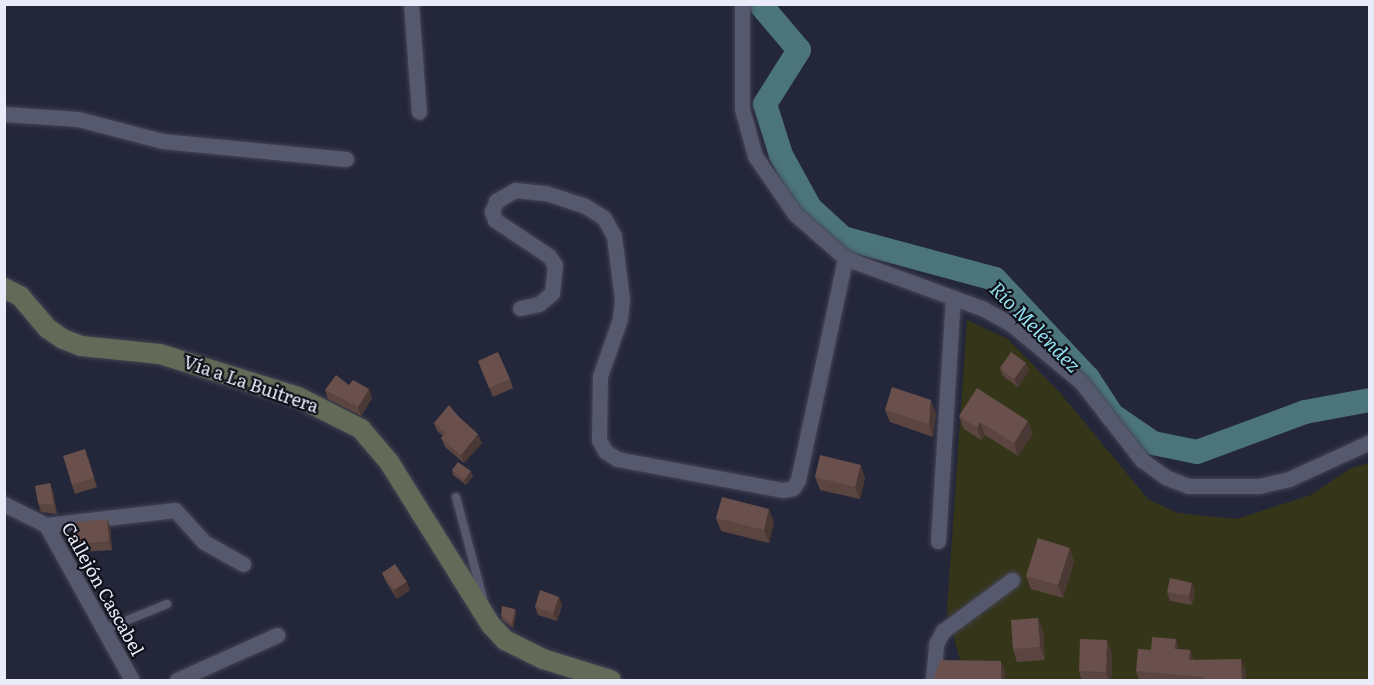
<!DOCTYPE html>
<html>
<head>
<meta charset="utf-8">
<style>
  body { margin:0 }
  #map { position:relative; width:1374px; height:685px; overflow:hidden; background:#242739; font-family:Literata,serif }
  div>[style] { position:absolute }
  .green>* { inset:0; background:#353619 }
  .river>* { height:24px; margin:-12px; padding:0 12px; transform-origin:12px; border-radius:12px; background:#4b747b }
  .roads { filter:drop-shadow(0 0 2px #434454) drop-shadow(0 0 2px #434454) }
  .lane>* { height:8px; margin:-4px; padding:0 4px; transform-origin:4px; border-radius:4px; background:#56596e }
  .street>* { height:15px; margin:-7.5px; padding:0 7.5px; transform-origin:7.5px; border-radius:7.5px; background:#56596e }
  .secondary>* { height:20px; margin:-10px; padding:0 10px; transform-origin:10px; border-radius:10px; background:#646a57 }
  .wall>* { inset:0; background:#5a4541 }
  .shaded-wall>* { inset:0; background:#4a3835 }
  .building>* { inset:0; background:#69504c }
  span { translate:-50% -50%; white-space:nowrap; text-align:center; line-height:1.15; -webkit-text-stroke:4.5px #0f1019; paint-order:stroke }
  .street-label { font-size:18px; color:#e9ebf8 }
  .water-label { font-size:20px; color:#92deec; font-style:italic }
  .frame { position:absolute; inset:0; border:6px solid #e9ebf8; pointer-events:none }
</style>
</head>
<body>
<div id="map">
  <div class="green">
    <div style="clip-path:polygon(967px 320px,1008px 339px,1061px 394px,1148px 499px,1177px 513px,1237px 519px,1311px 495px,1351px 468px,1369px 463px,1369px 680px,965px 680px,947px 611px)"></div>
  </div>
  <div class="river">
    <div style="left:760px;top:4px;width:60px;rotate:49.7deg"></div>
    <div style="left:799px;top:50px;width:64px;rotate:122.2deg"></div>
    <div style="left:765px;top:104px;width:53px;rotate:72.6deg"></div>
    <div style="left:781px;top:155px;width:60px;rotate:61.3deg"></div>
    <div style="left:810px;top:208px;width:45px;rotate:42.3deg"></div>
    <div style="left:843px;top:238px;width:157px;rotate:15.1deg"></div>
    <div style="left:995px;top:279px;width:136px;rotate:46.8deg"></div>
    <div style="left:1088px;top:378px;width:44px;rotate:57deg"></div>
    <div style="left:1112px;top:415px;width:50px;rotate:34.3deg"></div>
    <div style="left:1153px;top:443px;width:45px;rotate:11.6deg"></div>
    <div style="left:1197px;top:452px;width:115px;rotate:-20.3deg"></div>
    <div style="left:1305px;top:412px;width:66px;rotate:-10.5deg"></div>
  </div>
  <div class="roads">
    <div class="lane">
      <div style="left:456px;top:497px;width:109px;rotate:75.1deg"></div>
      <div style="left:106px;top:629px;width:66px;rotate:-22.3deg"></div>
    </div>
    <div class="street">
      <div style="left:411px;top:4px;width:108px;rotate:85.8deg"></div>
      <div style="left:742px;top:4px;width:105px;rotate:90deg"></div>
      <div style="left:742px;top:109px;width:49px;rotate:74.5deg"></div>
      <div style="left:755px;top:156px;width:70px;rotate:55.4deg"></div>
      <div style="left:795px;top:214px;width:67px;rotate:41.3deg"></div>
      <div style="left:845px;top:258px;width:146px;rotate:20.1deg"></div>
      <div style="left:982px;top:308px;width:33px;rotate:29deg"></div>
      <div style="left:1011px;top:324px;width:91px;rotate:39.6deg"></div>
      <div style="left:1081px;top:382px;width:99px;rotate:52deg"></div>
      <div style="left:1142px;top:460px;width:29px;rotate:36deg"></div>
      <div style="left:1165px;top:477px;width:25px;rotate:21deg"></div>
      <div style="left:1188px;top:486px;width:71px"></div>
      <div style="left:1259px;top:486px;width:31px;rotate:-13deg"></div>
      <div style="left:1289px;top:479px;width:89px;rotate:-24.6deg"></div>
      <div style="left:4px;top:114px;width:74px;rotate:3.9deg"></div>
      <div style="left:78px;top:119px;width:87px;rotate:14.7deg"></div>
      <div style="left:162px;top:141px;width:185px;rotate:5.6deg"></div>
      <div style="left:520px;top:308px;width:19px;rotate:-12deg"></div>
      <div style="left:539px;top:304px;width:17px;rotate:-40deg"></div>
      <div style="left:552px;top:293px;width:28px;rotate:-84deg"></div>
      <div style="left:555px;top:265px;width:11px;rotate:-124deg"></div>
      <div style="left:549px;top:256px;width:65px;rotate:-146.3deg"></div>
      <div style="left:495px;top:220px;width:9px;rotate:-111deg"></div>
      <div style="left:492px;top:212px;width:12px;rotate:-70deg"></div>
      <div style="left:496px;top:201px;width:22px;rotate:-30deg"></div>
      <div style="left:515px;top:190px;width:31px;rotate:6deg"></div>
      <div style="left:546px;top:193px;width:41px;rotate:18.4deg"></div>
      <div style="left:585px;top:206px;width:22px;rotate:32deg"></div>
      <div style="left:604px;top:218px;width:21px;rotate:61deg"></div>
      <div style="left:614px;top:236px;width:64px;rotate:82.8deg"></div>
      <div style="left:622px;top:299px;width:20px;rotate:96deg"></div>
      <div style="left:620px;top:319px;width:60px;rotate:109.3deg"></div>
      <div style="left:600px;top:376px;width:64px;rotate:90.9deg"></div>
      <div style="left:599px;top:440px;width:13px;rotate:61deg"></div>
      <div style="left:605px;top:451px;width:14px;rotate:34deg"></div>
      <div style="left:617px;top:459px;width:169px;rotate:10.6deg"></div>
      <div style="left:783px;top:490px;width:10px;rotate:-11deg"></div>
      <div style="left:793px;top:488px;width:9px;rotate:-58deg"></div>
      <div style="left:798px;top:480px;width:227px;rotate:-78deg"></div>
      <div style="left:4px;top:504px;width:47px;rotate:26.6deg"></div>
      <div style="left:46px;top:525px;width:177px;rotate:61deg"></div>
      <div style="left:46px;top:525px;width:130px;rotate:-6.6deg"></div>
      <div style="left:175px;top:510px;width:43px;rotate:47.8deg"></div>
      <div style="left:204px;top:542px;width:45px;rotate:29.4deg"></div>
      <div style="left:938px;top:541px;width:244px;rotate:-86.5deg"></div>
      <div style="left:177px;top:680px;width:110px;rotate:-24.2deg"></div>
      <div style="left:933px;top:680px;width:36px;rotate:-85deg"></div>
      <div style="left:936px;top:644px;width:15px;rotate:-62deg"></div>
      <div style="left:943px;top:631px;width:86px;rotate:-36.5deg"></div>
    </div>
    <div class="secondary">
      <div style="left:4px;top:288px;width:18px;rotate:27deg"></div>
      <div style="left:20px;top:296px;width:42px;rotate:49.8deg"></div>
      <div style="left:47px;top:328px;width:19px;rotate:35deg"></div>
      <div style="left:63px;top:339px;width:19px;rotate:21deg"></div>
      <div style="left:81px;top:346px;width:79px;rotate:5.8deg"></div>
      <div style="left:160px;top:354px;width:145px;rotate:17.3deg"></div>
      <div style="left:298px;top:397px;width:71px;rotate:26.9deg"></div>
      <div style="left:361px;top:429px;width:43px;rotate:49.7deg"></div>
      <div style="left:389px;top:462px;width:192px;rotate:58deg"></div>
      <div style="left:491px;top:625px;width:21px;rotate:47deg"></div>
      <div style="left:505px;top:640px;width:42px;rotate:26.6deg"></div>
      <div style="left:543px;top:659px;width:71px;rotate:17.2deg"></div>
    </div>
  </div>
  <div class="wall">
    <div style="clip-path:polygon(478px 361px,510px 379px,513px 388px,493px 397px)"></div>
    <div style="clip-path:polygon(1026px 363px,1029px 371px,1018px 387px,1003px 376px,1000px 368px)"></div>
    <div style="clip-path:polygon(369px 389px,372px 398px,361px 416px,328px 399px,325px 390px)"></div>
    <div style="clip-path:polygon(885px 410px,936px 413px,933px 437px,890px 422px)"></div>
    <div style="clip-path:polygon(458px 416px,482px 443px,464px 463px,445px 447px,441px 438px,443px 436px,437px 431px,434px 423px)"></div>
    <div style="clip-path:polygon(959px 416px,1033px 434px,1018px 456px,985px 435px,981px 440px,964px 429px)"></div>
    <div style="clip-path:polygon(88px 458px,97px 487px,75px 494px,72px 485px)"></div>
    <div style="clip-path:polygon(452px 470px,473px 476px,466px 485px,453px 475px)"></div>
    <div style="clip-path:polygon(815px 477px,865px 478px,860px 499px,820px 490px)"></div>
    <div style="clip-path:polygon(50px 483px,53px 492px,57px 514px,41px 512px,38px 503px)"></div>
    <div style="clip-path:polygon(716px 518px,774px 522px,769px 543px,721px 531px)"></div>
    <div style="clip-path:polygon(107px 519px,110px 527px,112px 550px,79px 552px,76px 544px)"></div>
    <div style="clip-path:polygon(1074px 561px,1063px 598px,1031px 589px,1026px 576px)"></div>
    <div style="clip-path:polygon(382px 573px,410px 590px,397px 599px,386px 582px)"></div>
    <div style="clip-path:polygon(1195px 591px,1192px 605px,1170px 601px,1167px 592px)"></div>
    <div style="clip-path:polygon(562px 605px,557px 621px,538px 615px,535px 607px)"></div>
    <div style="clip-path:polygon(515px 609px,516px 613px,513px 628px,502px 620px,501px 615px)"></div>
    <div style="clip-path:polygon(1043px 631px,1045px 660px,1017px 662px,1013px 649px)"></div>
    <div style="clip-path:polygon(1179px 649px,1190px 650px,1193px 660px,1246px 671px,1246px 681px,1139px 681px,1136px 671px)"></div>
    <div style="clip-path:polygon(1112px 653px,1111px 681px,1082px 681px,1079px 671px)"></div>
  </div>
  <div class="shaded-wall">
    <div style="clip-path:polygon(1026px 363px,1029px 371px,1018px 387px,1014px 379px)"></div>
    <div style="clip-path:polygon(369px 389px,372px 398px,361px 416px,358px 407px)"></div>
    <div style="clip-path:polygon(931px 400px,936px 413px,933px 437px,929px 424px)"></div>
    <div style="clip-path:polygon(1028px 421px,1033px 434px,1018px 456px,1014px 443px)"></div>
    <div style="clip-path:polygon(980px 422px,985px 435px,981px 440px,977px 428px)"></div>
    <div style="clip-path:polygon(478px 434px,482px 443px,464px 463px,461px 455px)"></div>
    <div style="clip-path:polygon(861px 465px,865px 478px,860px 499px,855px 487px)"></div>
    <div style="clip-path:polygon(471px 471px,473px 476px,466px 485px,464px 480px)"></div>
    <div style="clip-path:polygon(50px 483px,53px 492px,57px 514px,54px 505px)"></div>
    <div style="clip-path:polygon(769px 509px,774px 522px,769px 543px,764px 530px)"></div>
    <div style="clip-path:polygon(107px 519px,110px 527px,112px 550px,109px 541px)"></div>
    <div style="clip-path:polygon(1070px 548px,1074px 561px,1063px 598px,1058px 585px)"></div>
    <div style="clip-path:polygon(407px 582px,410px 590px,397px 599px,394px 590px)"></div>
    <div style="clip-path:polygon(1192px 583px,1195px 591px,1192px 605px,1189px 596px)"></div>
    <div style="clip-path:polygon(559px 597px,562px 605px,557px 621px,553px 613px)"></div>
    <div style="clip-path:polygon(515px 609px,516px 613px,513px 628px,512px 624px)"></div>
    <div style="clip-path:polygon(1038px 618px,1043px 631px,1045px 660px,1040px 647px)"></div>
    <div style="clip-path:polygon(1176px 639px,1180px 652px,1175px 649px)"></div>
    <div style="clip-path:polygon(1107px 640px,1112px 653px,1111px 681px,1109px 681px,1106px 672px)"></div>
    <div style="clip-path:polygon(1190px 650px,1195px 663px,1189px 660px)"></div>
    <div style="clip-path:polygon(1241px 659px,1246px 671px,1246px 681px,1242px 681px)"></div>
    <div style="clip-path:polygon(1001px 661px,1005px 672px,1005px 681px,1001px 681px)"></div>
  </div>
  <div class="building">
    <div style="clip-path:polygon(498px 352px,510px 379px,489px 388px,478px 361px)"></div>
    <div style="clip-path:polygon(1011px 352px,1026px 363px,1014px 379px,1000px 368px)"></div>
    <div style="clip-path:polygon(336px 375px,349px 385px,353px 380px,369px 389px,358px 407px,325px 390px)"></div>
    <div style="clip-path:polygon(892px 387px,931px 400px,929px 424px,885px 410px)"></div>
    <div style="clip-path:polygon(977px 388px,1028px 421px,1014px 443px,980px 422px,977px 428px,959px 416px)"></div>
    <div style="clip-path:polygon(449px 405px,458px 416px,478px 434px,461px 455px,441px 438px,446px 433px,434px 423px)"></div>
    <div style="clip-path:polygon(85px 449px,94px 478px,72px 485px,63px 456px)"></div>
    <div style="clip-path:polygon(820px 455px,861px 465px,855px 487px,815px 477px)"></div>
    <div style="clip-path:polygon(458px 462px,471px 471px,464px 480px,452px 470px)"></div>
    <div style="clip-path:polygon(50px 483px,54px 505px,38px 503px,35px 486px)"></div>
    <div style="clip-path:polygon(722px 497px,769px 509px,764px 530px,716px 518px)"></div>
    <div style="clip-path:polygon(107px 519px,109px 541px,76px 544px,75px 522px)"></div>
    <div style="clip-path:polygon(1038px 538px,1070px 548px,1058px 585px,1026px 576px)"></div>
    <div style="clip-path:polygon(395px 564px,407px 582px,394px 590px,382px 573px)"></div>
    <div style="clip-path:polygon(1170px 578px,1192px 583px,1189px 596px,1167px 592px)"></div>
    <div style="clip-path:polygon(540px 590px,559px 597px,553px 613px,535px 607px)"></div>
    <div style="clip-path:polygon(502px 606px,515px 609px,512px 624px,501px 615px)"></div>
    <div style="clip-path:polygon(1038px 618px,1040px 647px,1013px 649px,1011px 620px)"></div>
    <div style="clip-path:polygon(1152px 637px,1176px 639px,1175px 649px,1190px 650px,1189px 660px,1241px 659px,1242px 681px,1203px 681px,1203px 677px,1136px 671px,1138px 649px,1151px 650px)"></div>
    <div style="clip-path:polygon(1080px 639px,1107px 640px,1106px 672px,1079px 671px)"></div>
    <div style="clip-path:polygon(940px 660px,1001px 661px,1001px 681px,933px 681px)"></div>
  </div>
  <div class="street-label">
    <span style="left:251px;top:384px;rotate:19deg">Vía a La Buitrera</span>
    <span style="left:103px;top:589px;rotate:61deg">Callejón Cascabel</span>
  </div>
  <div class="water-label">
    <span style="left:1036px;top:326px;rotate:45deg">Río Meléndez</span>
  </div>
  <div class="frame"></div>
</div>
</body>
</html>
